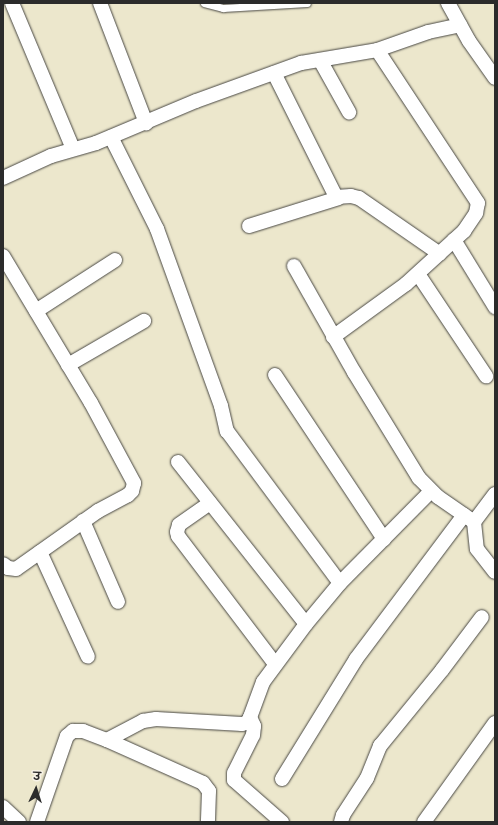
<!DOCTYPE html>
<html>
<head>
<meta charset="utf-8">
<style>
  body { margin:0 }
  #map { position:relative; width:498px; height:825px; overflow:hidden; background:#ece7cc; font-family:"Indie Flower","Playpen Sans Deva",sans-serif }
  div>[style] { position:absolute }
  .roads { filter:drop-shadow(0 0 1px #484743) drop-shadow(0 0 1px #484743) }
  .service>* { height:7px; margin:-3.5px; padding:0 3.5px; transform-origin:3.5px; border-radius:3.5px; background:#fff }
  .minor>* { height:14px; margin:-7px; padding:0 7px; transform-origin:7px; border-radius:7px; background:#fff }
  span { translate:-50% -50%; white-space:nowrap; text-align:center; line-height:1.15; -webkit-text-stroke:3.5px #f7f3e8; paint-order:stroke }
  .frame { position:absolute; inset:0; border:4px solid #2b2b2b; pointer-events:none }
  .north { position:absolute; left:16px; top:769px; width:40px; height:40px; -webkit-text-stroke:3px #f7f3e8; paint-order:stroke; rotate:4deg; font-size:11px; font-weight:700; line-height:16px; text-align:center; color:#2b2b2b }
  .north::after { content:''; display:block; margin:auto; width:14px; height:18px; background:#2b2b2b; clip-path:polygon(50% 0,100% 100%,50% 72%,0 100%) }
</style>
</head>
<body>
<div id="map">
  <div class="roads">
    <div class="service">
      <div style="left:204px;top:3px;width:20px;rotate:15deg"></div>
      <div style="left:223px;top:8px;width:84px;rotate:-3.4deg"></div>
    </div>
    <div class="minor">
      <div style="left:12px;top:3px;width:158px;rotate:67.3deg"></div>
      <div style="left:100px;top:3px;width:129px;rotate:69deg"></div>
      <div style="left:448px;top:3px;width:43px;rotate:61.1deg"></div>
      <div style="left:469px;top:41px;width:45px;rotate:54.9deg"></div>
      <div style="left:320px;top:60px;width:60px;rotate:60.9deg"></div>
      <div style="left:274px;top:73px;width:139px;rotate:63.4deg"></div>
      <div style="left:336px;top:197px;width:15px;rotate:-4deg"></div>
      <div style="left:351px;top:196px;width:8px;rotate:14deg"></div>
      <div style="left:359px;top:198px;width:98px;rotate:34.7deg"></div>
      <div style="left:111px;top:137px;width:103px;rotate:63.4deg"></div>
      <div style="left:157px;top:229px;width:188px;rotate:70.1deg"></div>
      <div style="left:221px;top:406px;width:26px;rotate:77deg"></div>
      <div style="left:227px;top:431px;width:189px;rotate:53.4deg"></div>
      <div style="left:3px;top:178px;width:53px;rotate:-24.6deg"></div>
      <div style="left:51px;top:156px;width:47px;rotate:-16.1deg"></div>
      <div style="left:96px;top:143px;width:108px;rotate:-22.8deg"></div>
      <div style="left:196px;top:101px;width:112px;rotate:-19.9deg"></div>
      <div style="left:301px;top:63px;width:77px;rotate:-9.7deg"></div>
      <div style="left:377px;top:50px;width:54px;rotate:-19.4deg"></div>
      <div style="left:428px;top:32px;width:33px;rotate:-12deg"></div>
      <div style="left:249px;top:226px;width:94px;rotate:-17.3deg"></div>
      <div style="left:454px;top:240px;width:79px;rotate:58.5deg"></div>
      <div style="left:3px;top:256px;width:171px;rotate:59.1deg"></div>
      <div style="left:91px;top:403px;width:91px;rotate:61.7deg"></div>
      <div style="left:134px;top:483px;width:8px;rotate:104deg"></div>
      <div style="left:132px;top:491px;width:6px;rotate:135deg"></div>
      <div style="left:128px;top:495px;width:34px;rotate:152deg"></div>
      <div style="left:98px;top:511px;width:100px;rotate:144.7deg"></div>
      <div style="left:16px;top:569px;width:8px;rotate:-173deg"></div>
      <div style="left:8px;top:568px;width:6px;rotate:-141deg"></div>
      <div style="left:294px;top:266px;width:122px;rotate:60.5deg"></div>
      <div style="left:354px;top:372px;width:124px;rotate:58.5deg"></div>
      <div style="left:419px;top:478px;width:27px;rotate:45deg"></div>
      <div style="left:438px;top:497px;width:44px;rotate:34.8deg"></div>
      <div style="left:418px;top:274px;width:123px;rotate:56.3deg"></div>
      <div style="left:36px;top:311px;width:94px;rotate:-32.8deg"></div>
      <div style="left:333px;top:337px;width:90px;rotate:-36deg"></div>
      <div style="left:406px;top:284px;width:79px;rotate:-42.4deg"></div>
      <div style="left:464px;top:231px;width:22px;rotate:-56deg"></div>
      <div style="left:476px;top:213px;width:10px;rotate:-79deg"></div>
      <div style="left:478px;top:203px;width:183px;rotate:-123.4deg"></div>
      <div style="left:68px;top:365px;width:88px;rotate:-30.1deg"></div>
      <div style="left:275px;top:375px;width:197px;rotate:56.4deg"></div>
      <div style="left:178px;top:462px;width:206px;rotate:51.7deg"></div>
      <div style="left:495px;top:494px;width:35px;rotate:127deg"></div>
      <div style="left:474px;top:522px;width:27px;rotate:84deg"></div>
      <div style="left:477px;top:549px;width:29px;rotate:52deg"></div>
      <div style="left:210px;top:503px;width:38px;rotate:145deg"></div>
      <div style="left:179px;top:525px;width:7px;rotate:106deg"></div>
      <div style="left:177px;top:532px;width:4px;rotate:76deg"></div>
      <div style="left:178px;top:536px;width:161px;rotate:52.8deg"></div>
      <div style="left:83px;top:521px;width:88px;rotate:66.6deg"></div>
      <div style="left:40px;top:552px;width:115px;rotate:65.4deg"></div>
      <div style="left:250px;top:717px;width:10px;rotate:66deg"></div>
      <div style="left:254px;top:726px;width:9px;rotate:96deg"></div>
      <div style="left:253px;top:735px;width:42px;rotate:116.6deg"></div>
      <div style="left:234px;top:773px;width:7px;rotate:90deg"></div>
      <div style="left:234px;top:780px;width:64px;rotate:41.2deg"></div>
      <div style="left:107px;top:740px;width:105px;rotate:24.1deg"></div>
      <div style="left:203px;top:783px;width:10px;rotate:53deg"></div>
      <div style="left:209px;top:791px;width:31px;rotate:92deg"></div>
      <div style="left:282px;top:779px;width:141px;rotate:-58.3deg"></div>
      <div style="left:356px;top:659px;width:180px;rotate:-53.1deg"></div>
      <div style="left:3px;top:807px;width:22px;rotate:43deg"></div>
      <div style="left:37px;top:822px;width:91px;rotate:-70.8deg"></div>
      <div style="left:67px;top:736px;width:8px;rotate:-40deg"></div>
      <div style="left:73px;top:731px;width:10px"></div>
      <div style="left:83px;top:731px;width:26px;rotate:21deg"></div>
      <div style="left:107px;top:740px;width:41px;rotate:-27.8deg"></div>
      <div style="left:143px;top:721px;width:13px;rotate:-9deg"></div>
      <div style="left:156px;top:719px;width:86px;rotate:3.3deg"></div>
      <div style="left:242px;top:724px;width:4px;rotate:-14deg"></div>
      <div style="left:246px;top:723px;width:4px;rotate:-45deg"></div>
      <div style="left:249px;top:720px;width:40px;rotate:-69.8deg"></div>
      <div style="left:263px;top:682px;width:72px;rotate:-53.4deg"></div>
      <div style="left:306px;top:624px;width:53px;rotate:-50.3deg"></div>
      <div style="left:340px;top:583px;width:129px;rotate:-45.3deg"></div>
      <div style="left:341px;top:822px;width:7px;rotate:-74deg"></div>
      <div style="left:343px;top:815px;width:44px;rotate:-57deg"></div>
      <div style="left:367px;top:778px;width:35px;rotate:-68deg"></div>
      <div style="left:380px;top:746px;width:98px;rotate:-50.8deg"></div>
      <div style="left:442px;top:670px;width:66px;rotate:-53deg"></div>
      <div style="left:424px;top:822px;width:122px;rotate:-54.4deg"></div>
    </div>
  </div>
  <div class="frame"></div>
  <div class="north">उ</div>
</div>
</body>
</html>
